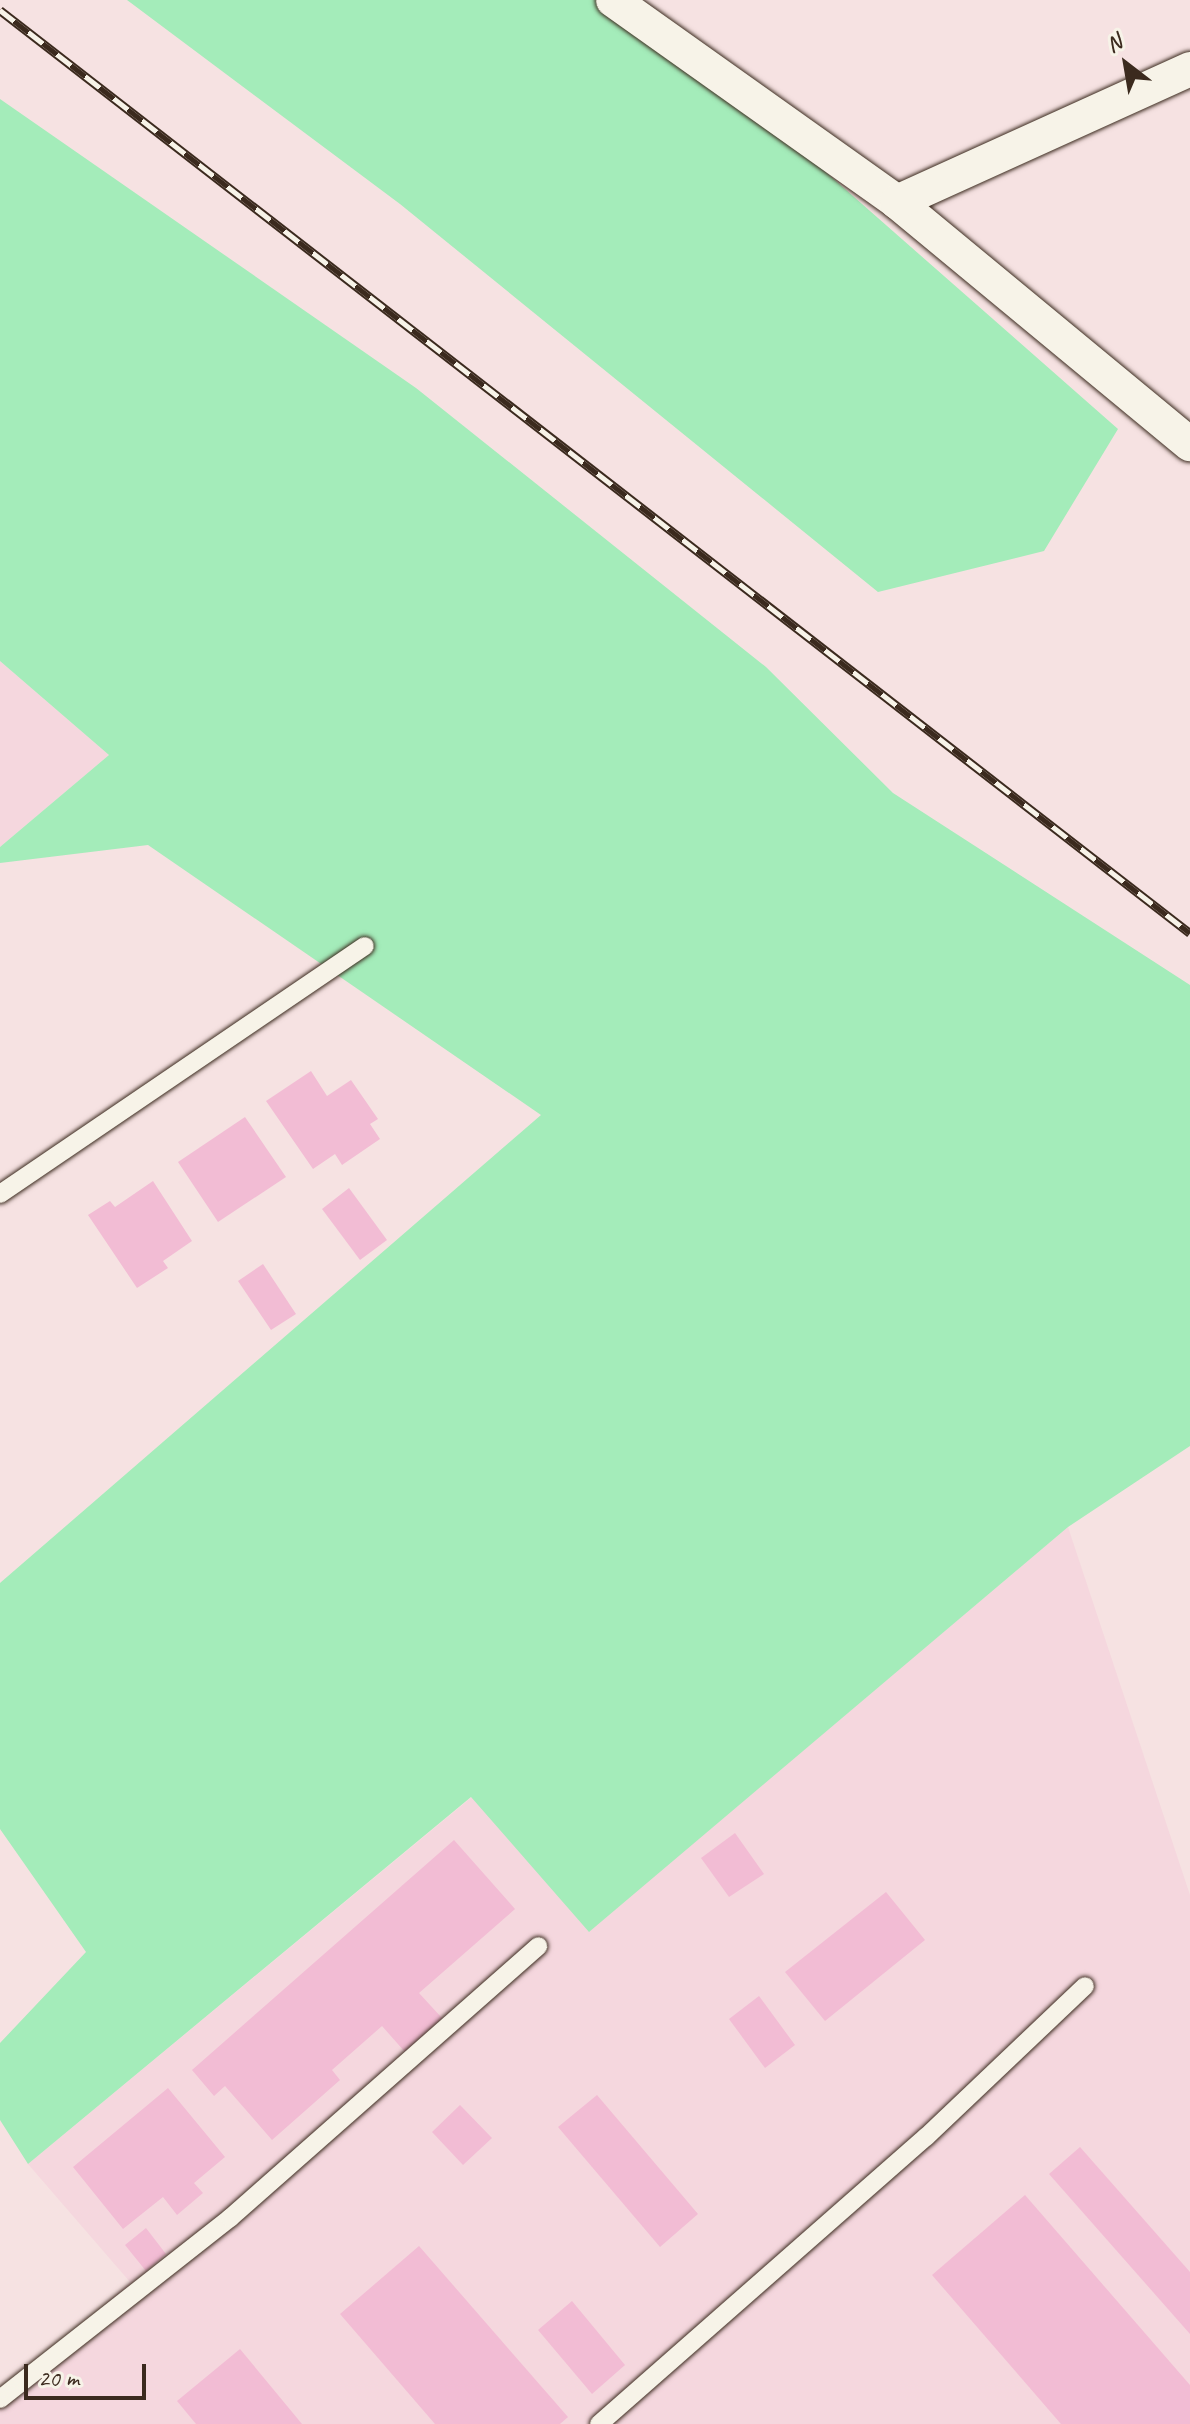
<!DOCTYPE html>
<html>
<head>
<meta charset="utf-8">
<style>
  body { margin:0 }
  #map { position:relative; width:1190px; height:2424px; overflow:hidden; background:#f6e2e2; font-family:Caveat,sans-serif }
  div>[style] { position:absolute }
  .built>* { inset:0; background:#f5d7de }
  .green>* { inset:0; background:#a4ecba }
  .building>* { inset:0; background:#f2bcd4 }
  .roads { filter:drop-shadow(0 0 2px #3b2a1e) drop-shadow(0 0 2px #3b2a1e) }
  .service>* { height:18px; margin:-9px; padding:0 9px; transform-origin:9px; border-radius:9px; background:#f7f3e8 }
  .minor>* { height:34px; margin:-17px; padding:0 17px; transform-origin:17px; border-radius:17px; background:#f7f3e8 }
  .rail>* { height:9px; margin-top:-4.5px; transform-origin:0; background:repeating-linear-gradient(90deg,#f7f3e8 0 18px,#3b2a1e 0 36px); box-sizing:border-box; border-block:2px solid #3b2a1e }
  span { translate:-50% -50%; white-space:nowrap; text-align:center; line-height:1.15; -webkit-text-stroke:8px #f7f3e8; paint-order:stroke }
  .north { position:absolute; left:1086px; top:24px; width:80px; height:80px; -webkit-text-stroke:6px #f7f3e8; paint-order:stroke; rotate:329deg; font-size:22px; font-weight:700; line-height:32px; text-align:center; color:#3b2a1e }
  .north::after { content:''; display:block; margin:auto; width:28px; height:36px; background:#3b2a1e; clip-path:polygon(50% 0,100% 100%,50% 72%,0 100%) }
  .scale { position:absolute; left:24px; top:2364px; width:122px; height:36px; box-sizing:border-box; border:4px solid #3b2a1e; border-top:0; padding-left:10px; font-size:24px; line-height:28px; white-space:nowrap; color:#3b2a1e; -webkit-text-stroke:6px #f7f3e8; paint-order:stroke }
</style>
</head>
<body>
<div id="map">
  <div class="built">
    <div style="clip-path:polygon(0 661px,109px 755px,0 847px)"></div>
    <div style="clip-path:polygon(1068px 1527px,1190px 1895px,1190px 2424px,0 2424px,0 2395px,130px 2282px,28px 2164px,472px 1797px,589px 1931px)"></div>
  </div>
  <div class="green">
    <div style="clip-path:polygon(127px 0,630px 0,1118px 429px,1044px 551px,878px 592px,400px 204px)"></div>
    <div style="clip-path:polygon(0 99px,416px 388px,766px 667px,893px 793px,1190px 985px,1190px 1446px,1068px 1527px,589px 1932px,471px 1797px,28px 2164px,0 2120px,0 2043px,86px 1952px,0 1829px,0 1583px,541px 1115px,148px 845px,0 863px,0 847px,109px 755px,0 661px)"></div>
  </div>
  <div class="building">
    <div style="clip-path:polygon(311px 1071px,327px 1096px,351px 1080px,378px 1119px,370px 1124px,380px 1139px,342px 1165px,335px 1154px,313px 1169px,266px 1101px)"></div>
    <div style="clip-path:polygon(245px 1117px,286px 1177px,218px 1222px,178px 1162px)"></div>
    <div style="clip-path:polygon(153px 1181px,192px 1241px,163px 1261px,168px 1268px,137px 1288px,88px 1215px,110px 1201px,115px 1207px)"></div>
    <div style="clip-path:polygon(349px 1188px,387px 1240px,360px 1260px,322px 1209px)"></div>
    <div style="clip-path:polygon(263px 1264px,296px 1314px,271px 1330px,238px 1281px)"></div>
    <div style="clip-path:polygon(735px 1833px,764px 1874px,729px 1897px,701px 1858px)"></div>
    <div style="clip-path:polygon(454px 1840px,515px 1909px,419px 1993px,442px 2018px,405px 2052px,382px 2026px,332px 2070px,340px 2080px,272px 2140px,225px 2086px,214px 2096px,192px 2070px)"></div>
    <div style="clip-path:polygon(886px 1892px,925px 1940px,825px 2021px,785px 1972px)"></div>
    <div style="clip-path:polygon(759px 1996px,795px 2045px,765px 2068px,729px 2019px)"></div>
    <div style="clip-path:polygon(168px 2088px,225px 2157px,194px 2183px,203px 2193px,177px 2215px,163px 2197px,123px 2229px,73px 2167px)"></div>
    <div style="clip-path:polygon(597px 2095px,698px 2214px,660px 2247px,558px 2127px)"></div>
    <div style="clip-path:polygon(460px 2105px,492px 2138px,463px 2165px,432px 2132px)"></div>
    <div style="clip-path:polygon(1080px 2147px,1190px 2272px,1190px 2334px,1049px 2174px)"></div>
    <div style="clip-path:polygon(1025px 2195px,1190px 2385px,1190px 2424px,1061px 2424px,932px 2275px)"></div>
    <div style="clip-path:polygon(146px 2228px,166px 2254px,146px 2271px,125px 2245px)"></div>
    <div style="clip-path:polygon(419px 2246px,568px 2417px,560px 2424px,435px 2424px,340px 2314px)"></div>
    <div style="clip-path:polygon(572px 2301px,625px 2365px,592px 2394px,538px 2330px)"></div>
    <div style="clip-path:polygon(240px 2349px,302px 2424px,196px 2424px,177px 2401px)"></div>
  </div>
  <div class="roads">
    <div class="service">
      <div style="left:0;top:1194px;width:441px;rotate:-34.2deg"></div>
      <div style="left:0;top:2399px;width:293px;rotate:-38.2deg"></div>
      <div style="left:230px;top:2218px;width:411px;rotate:-41.4deg"></div>
      <div style="left:599px;top:2424px;width:435px;rotate:-41.3deg"></div>
      <div style="left:926px;top:2137px;width:219px;rotate:-43.5deg"></div>
    </div>
    <div class="minor">
      <div style="left:613px;top:0;width:349px;rotate:35.4deg"></div>
      <div style="left:897px;top:202px;width:380px;rotate:39.6deg"></div>
      <div style="left:897px;top:202px;width:322px;rotate:-24.4deg"></div>
    </div>
  </div>
  <div class="rail">
    <div style="left:0;top:10px;width:1506px;rotate:37.8deg"></div>
  </div>
  <div class="north">N</div>
  <div class="scale">20 m</div>
</div>
</body>
</html>
